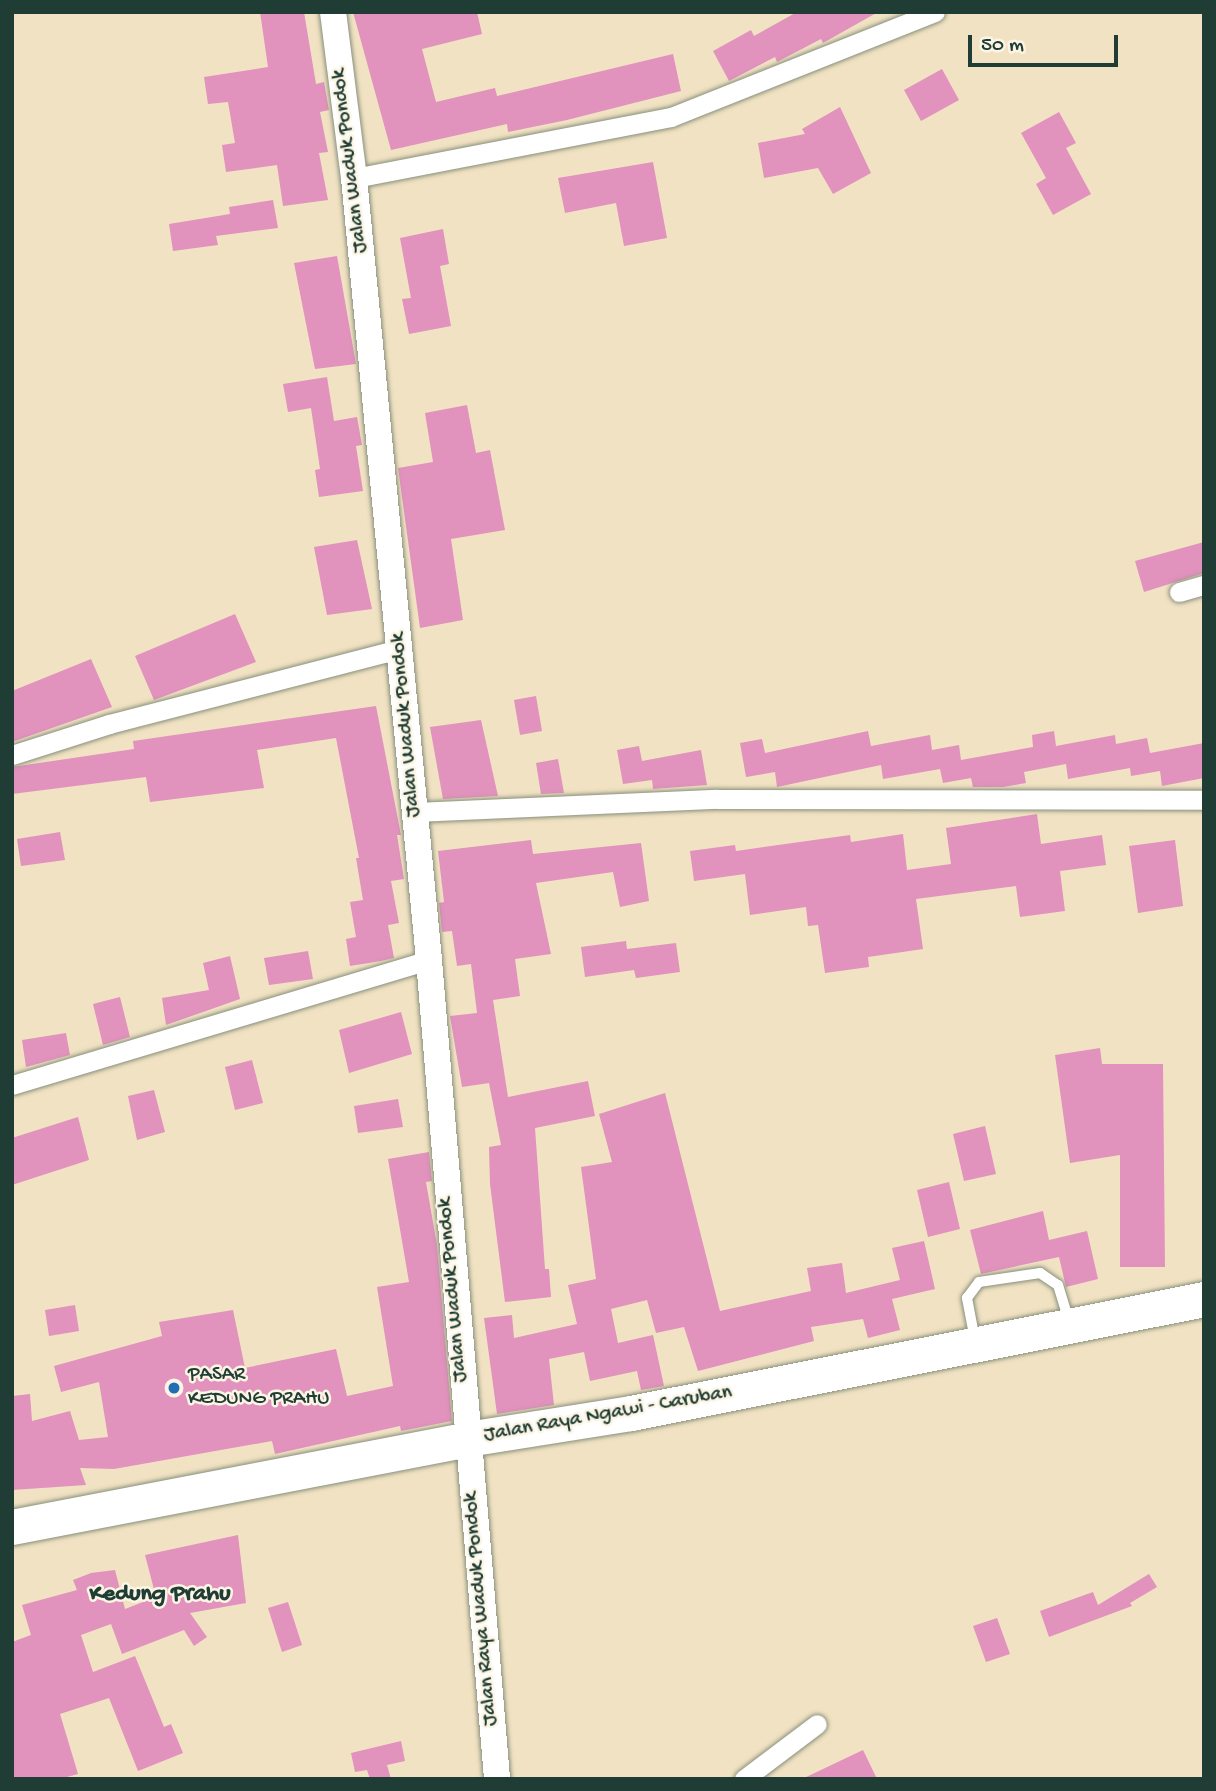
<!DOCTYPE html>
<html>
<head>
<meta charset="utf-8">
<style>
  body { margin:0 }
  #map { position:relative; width:1216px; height:1791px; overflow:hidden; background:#f1e2c3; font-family:"Gochi Hand",sans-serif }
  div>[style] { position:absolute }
  .building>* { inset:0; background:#e192bd }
  .roads { filter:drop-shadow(0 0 2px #88907c) drop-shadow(0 0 2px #88907c) }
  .lane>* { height:10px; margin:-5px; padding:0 5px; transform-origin:5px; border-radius:5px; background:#fff }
  .street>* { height:19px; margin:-9.5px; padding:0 9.5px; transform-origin:9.5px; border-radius:9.5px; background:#fff }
  .secondary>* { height:26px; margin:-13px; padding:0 13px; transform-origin:13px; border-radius:13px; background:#fff }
  .highway>* { height:35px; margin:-17.5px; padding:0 17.5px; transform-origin:17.5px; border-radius:17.5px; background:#fff }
  .dots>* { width:19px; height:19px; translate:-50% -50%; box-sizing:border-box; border:4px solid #fcf5e5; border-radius:50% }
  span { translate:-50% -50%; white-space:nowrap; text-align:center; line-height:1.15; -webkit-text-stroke:5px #fcf5e5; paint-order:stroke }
  .street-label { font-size:21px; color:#1f3d34 }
  .poi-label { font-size:21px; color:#1f3d34 }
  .left { translate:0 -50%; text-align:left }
  .quarter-label { font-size:24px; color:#1f3d34; font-weight:700 }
  .frame { position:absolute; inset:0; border:14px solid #1f3d34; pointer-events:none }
  .scale { position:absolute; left:968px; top:35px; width:150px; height:32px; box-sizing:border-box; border:4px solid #1f3d34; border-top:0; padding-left:9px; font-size:21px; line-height:24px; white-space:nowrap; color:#1f3d34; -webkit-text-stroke:5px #fcf5e5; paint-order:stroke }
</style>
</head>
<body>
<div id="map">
  <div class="building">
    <div style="clip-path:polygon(260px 12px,304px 12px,316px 84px,324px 82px,329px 110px,320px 112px,328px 152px,319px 153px,328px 200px,283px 206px,277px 165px,226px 172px,222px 145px,235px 143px,228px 102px,208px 104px,204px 77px,268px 67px)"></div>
    <div style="clip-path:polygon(353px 12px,477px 12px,482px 34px,422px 49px,436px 102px,495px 88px,497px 96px,673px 54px,681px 91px,567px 120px,508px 132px,507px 124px,391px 150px)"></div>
    <div style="clip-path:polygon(797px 12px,878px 12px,823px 43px,821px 39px,777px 62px,775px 57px,729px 81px,713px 51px,751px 30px,754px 36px)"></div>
    <div style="clip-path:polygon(942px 69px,959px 100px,921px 121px,904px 90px)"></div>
    <div style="clip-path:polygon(840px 107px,871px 173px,833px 194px,818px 168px,764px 178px,758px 143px,805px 134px,802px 129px)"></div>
    <div style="clip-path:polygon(1059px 112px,1076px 143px,1066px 148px,1091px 194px,1053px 215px,1036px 184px,1046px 178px,1021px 133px)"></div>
    <div style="clip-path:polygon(653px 162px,667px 238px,624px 246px,616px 203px,565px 213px,558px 178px)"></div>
    <div style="clip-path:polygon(273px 200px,278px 228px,216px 236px,218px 245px,173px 251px,169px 224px,230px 214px,229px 207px)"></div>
    <div style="clip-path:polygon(443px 229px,449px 264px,440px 266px,451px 326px,409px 334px,402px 299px,411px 298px,400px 238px)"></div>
    <div style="clip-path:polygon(337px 256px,356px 364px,315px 369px,294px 263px)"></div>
    <div style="clip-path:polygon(327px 377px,334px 421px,357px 417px,362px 445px,356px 446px,363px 491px,319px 497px,315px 470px,320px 469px,311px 408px,288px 412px,283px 384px)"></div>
    <div style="clip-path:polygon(467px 405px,476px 453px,490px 450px,505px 530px,451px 539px,463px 620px,420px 628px,398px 468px,433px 462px,425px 413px)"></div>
    <div style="clip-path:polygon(357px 540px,372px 609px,327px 615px,314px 547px)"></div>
    <div style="clip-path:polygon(1204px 542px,1204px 573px,1144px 592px,1135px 561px)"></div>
    <div style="clip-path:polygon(235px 614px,256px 662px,154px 700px,135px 656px)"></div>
    <div style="clip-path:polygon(91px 659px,112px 707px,12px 742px,12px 691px)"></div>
    <div style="clip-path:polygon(536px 696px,542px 731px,520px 735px,514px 700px)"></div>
    <div style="clip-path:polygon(376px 706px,401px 835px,397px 835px,404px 879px,391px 881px,399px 923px,388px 925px,394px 958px,381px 961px,350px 966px,346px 939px,356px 937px,350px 902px,363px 900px,356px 858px,359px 858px,336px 738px,257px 750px,264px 788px,150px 802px,146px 777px,12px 794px,12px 767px,134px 749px,133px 741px)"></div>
    <div style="clip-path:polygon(481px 720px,498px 796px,443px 799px,430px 727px)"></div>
    <div style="clip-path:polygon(868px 731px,871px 746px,930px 735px,932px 750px,959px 745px,961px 760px,1033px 747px,1032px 735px,1054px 731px,1056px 746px,1115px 735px,1116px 744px,1147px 738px,1150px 753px,1204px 743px,1204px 778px,1162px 786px,1160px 771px,1131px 776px,1130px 768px,1068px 779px,1066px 764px,1024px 772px,1026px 783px,1003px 787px,973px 787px,971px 778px,943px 783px,940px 769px,883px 779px,881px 765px,777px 787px,775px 772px,746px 777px,740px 743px,762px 739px,765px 753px)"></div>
    <div style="clip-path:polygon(639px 746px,642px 761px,701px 750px,707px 785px,653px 789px,652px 780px,623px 784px,617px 750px)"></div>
    <div style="clip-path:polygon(558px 759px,564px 793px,541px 794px,536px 763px)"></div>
    <div style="clip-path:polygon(1037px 814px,1041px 844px,1102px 835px,1106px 865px,1060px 871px,1065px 911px,1020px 917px,1016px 886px,916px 899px,923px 949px,868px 957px,869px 967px,825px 973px,818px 925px,808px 926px,806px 907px,750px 915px,745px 874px,694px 881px,690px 851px,735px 845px,736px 851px,850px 835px,851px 842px,903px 834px,907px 870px,951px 864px,946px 828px)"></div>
    <div style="clip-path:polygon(60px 832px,65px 860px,21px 866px,17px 839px)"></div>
    <div style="clip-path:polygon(531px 840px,533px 854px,641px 843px,649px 901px,620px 907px,613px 872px,536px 883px,551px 954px,515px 959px,520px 996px,493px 1000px,508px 1097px,588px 1081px,595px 1116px,535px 1128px,545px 1269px,549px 1269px,551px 1297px,505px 1302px,490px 1184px,489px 1147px,501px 1145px,489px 1083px,462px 1087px,450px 1016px,477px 1013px,471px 964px,457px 966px,452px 931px,442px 932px,439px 903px,444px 902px,438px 851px)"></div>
    <div style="clip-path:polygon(1175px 840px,1183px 906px,1138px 913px,1129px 846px)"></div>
    <div style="clip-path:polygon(626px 941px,627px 949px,676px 943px,680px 972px,636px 978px,634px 970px,585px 977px,581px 947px)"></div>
    <div style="clip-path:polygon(308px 951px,313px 979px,269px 985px,264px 958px)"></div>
    <div style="clip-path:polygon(230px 956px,240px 999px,166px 1025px,162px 998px,209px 990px,203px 963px)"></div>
    <div style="clip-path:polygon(120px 997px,130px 1037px,103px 1045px,93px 1004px)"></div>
    <div style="clip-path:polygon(401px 1012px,412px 1054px,349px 1073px,339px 1030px)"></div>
    <div style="clip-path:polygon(66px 1033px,70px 1055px,26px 1067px,22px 1040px)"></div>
    <div style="clip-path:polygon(1100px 1048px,1102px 1064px,1163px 1064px,1165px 1267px,1120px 1267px,1120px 1155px,1070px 1163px,1055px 1055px)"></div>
    <div style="clip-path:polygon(252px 1060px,263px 1103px,235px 1110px,225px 1067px)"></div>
    <div style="clip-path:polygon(154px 1090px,165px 1132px,137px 1140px,128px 1096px)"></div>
    <div style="clip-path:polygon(665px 1093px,720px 1311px,811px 1291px,807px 1268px,842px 1263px,846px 1293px,900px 1280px,892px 1248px,924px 1241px,935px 1289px,892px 1299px,900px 1330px,868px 1338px,863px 1319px,811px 1327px,814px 1341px,698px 1371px,684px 1327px,656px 1333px,647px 1300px,611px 1309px,618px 1343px,653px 1335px,664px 1386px,641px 1390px,637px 1371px,590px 1381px,584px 1352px,549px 1359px,554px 1405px,497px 1414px,484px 1318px,512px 1315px,514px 1338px,577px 1324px,568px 1285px,596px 1279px,581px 1167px,612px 1162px,599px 1114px)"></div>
    <div style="clip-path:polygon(398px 1099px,403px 1127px,358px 1133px,354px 1106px)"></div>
    <div style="clip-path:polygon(78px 1117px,89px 1160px,12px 1185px,12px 1138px)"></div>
    <div style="clip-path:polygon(985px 1126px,996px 1174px,964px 1181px,953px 1134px)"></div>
    <div style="clip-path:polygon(429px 1152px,432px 1181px,426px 1182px,437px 1245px,452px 1421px,401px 1431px,400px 1426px,275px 1454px,272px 1441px,114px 1469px,80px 1468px,86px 1485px,12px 1490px,12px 1396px,30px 1394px,32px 1421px,70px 1411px,79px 1440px,108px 1437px,99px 1382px,61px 1392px,54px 1366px,162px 1336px,159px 1322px,233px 1310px,245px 1368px,336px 1349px,347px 1396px,393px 1386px,377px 1287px,409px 1282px,388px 1159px)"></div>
    <div style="clip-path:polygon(949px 1182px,960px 1229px,928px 1237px,917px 1190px)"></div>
    <div style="clip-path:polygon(1043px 1211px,1049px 1240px,1087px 1231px,1098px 1279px,1066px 1287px,1059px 1257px,981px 1274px,970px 1230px)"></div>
    <div style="clip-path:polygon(75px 1305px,79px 1331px,49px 1336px,45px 1310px)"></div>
    <div style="clip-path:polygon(238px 1535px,246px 1603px,190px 1613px,207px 1637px,194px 1646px,184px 1630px,122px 1654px,111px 1624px,81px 1635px,93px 1672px,135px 1656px,164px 1727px,171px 1724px,183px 1753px,138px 1771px,109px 1698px,60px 1714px,78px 1774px,59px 1779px,12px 1779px,12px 1642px,31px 1635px,22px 1605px,77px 1590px,73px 1580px,91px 1573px,115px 1570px,125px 1609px,156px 1597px,145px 1555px)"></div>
    <div style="clip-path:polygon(1149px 1574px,1157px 1587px,1130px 1603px,1132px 1606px,1049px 1637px,1040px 1611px,1093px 1592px,1098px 1605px)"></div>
    <div style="clip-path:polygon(288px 1602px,302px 1645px,282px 1652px,268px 1608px)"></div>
    <div style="clip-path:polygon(997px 1618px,1010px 1654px,986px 1662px,973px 1626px)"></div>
    <div style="clip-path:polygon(401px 1741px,405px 1761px,387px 1765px,391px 1779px,370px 1779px,367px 1770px,355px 1772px,351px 1753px)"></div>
    <div style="clip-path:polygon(863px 1750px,877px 1779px,802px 1779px)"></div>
  </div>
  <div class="roads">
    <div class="lane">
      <div style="left:975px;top:1340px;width:43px;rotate:-100.8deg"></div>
      <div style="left:967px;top:1298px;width:20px;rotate:-53deg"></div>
      <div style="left:979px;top:1282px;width:62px;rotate:-8.4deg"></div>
      <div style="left:1040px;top:1273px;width:22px;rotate:34deg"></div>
      <div style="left:1058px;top:1285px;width:38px;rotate:73deg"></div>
    </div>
    <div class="street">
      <div style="left:354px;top:178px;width:323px;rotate:-10.9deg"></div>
      <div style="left:671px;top:117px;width:284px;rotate:-21.7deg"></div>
      <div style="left:1179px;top:592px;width:26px;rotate:-16deg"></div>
      <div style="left:12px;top:755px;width:102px;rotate:-17.7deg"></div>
      <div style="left:109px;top:724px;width:300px;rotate:-14.5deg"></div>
      <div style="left:415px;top:812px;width:302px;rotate:-2.5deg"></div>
      <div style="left:717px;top:799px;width:487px;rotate:0.1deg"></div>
      <div style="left:12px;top:1085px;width:435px;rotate:-16.7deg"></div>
      <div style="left:744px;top:1779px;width:91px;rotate:-37deg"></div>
    </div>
    <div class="secondary">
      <div style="left:333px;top:12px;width:167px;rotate:82.8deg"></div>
      <div style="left:354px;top:178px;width:786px;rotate:84.52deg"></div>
      <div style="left:429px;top:960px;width:822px;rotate:85.25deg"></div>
    </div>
    <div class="highway">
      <div style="left:12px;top:1527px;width:463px;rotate:-10.9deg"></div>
      <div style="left:467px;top:1439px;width:166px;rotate:-9deg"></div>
      <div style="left:631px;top:1413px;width:584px;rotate:-11.25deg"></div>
    </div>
  </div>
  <div class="dots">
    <div style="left:174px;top:1388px;background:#1f6fb2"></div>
  </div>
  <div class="street-label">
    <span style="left:351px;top:161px;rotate:-97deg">Jalan Waduk Pondok</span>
    <span style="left:407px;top:725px;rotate:-95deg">Jalan Waduk Pondok</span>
    <span style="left:454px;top:1290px;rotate:-95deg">Jalan Waduk Pondok</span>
    <span style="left:608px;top:1415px;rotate:-10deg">Jalan Raya Ngawi - Caruban</span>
    <span style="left:482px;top:1609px;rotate:-95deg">Jalan Raya Waduk Pondok</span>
  </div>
  <div class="poi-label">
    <span class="left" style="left:188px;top:1388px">PASAR<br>KEDUNG PRAHU</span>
  </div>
  <div class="quarter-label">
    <span style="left:160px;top:1595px">Kedung Prahu</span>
  </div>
  <div class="frame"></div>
  <div class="scale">50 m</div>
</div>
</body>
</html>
